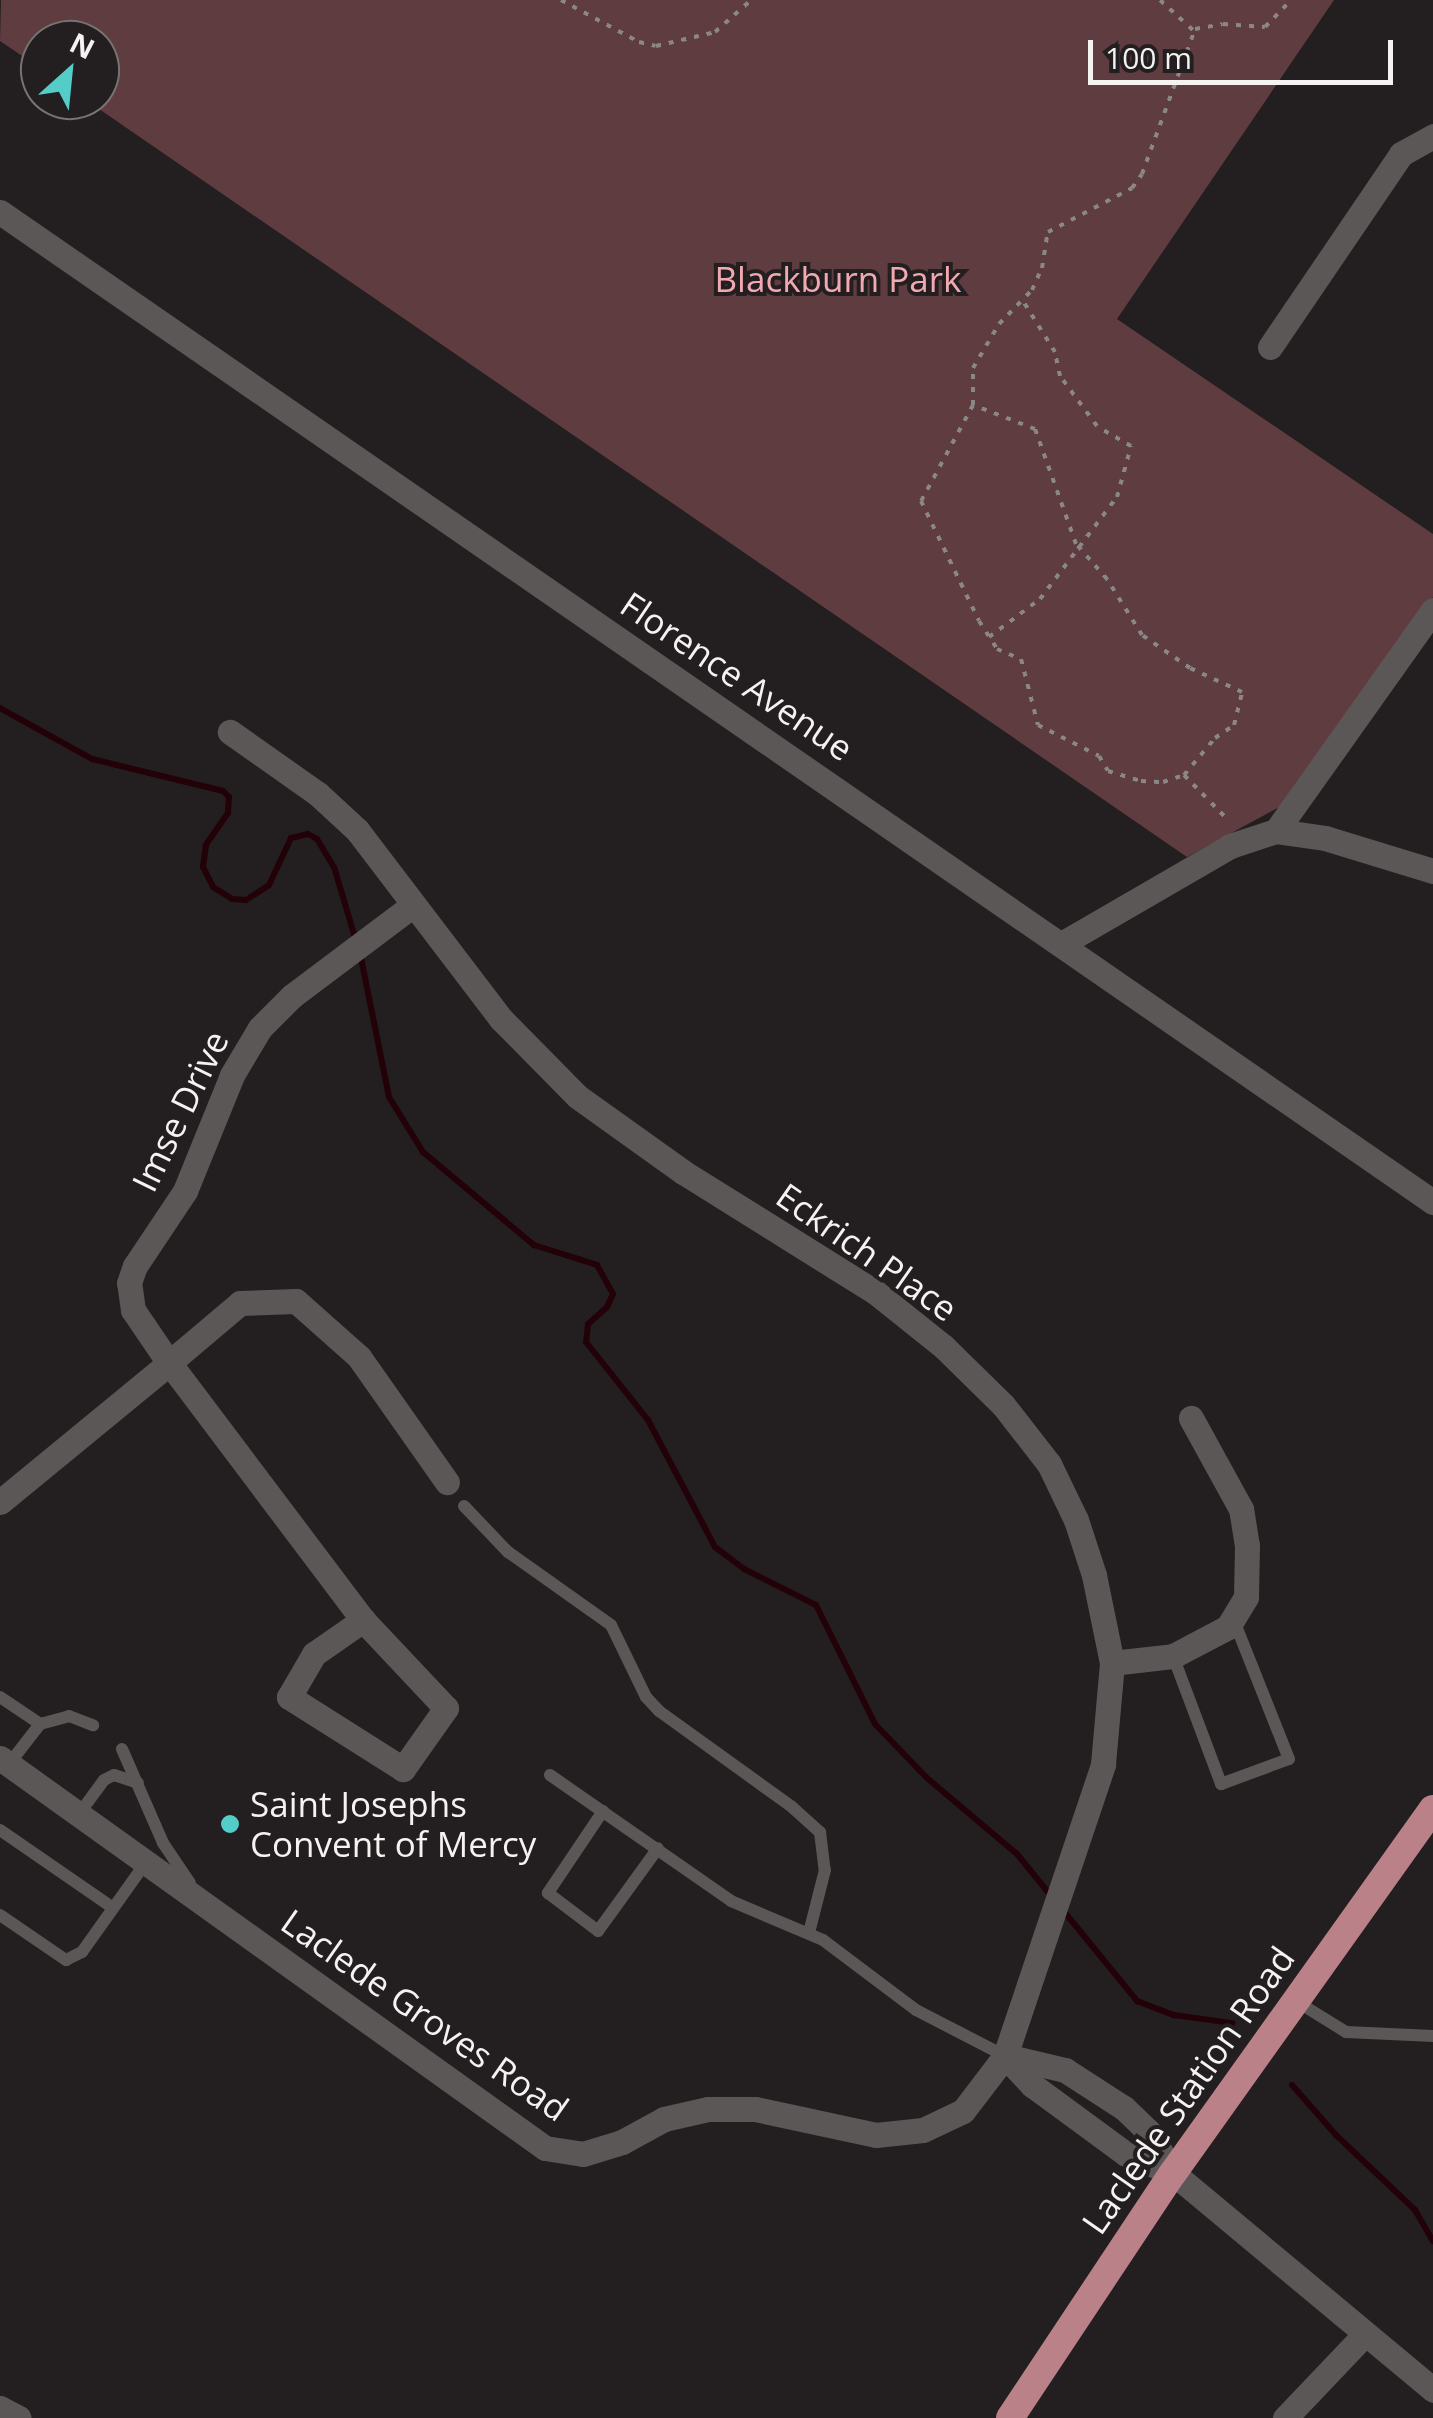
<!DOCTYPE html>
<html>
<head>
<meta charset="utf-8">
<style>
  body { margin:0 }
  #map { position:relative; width:1433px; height:2418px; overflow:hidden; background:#231e1f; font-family:"Open Sans",sans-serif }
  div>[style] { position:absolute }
  .green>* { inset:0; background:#5f3c40 }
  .stream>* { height:6px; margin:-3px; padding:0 3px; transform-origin:3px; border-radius:3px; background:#220208 }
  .path>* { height:4px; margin-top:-2px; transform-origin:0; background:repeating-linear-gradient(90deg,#8b8787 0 5px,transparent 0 13px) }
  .service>* { height:12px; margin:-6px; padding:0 6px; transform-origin:6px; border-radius:6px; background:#5c5757 }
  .minor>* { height:25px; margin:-12.5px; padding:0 12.5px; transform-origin:12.5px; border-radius:12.5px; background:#5c5757 }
  .primary>* { height:28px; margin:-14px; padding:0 14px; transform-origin:14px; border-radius:14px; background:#ba8188 }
  .dots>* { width:28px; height:28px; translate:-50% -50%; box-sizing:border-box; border:5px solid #231e1f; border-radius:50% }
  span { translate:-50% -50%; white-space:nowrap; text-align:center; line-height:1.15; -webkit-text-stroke:8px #231e1f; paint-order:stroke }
  .park-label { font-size:35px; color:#f2a8b1 }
  .street-label { font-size:35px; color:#f5f2f2 }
  .poi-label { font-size:35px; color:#f5f2f2 }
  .left { translate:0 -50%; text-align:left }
  .north { position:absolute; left:20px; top:20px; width:100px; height:100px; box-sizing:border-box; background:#231e1f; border:2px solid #777373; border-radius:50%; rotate:27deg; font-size:28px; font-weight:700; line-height:40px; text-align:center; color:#f5f2f2 }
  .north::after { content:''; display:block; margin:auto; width:35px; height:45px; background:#54cdc8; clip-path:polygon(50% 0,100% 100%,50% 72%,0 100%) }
  .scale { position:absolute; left:1088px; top:40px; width:305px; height:45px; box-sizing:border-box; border:5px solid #f5f2f2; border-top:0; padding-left:12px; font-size:30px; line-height:35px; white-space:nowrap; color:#f5f2f2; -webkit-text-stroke:8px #231e1f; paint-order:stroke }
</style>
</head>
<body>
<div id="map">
  <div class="green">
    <div style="clip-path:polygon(1px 0,1334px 0,1117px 319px,1433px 534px,1433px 597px,1283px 805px,1187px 857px,86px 100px,100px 100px,100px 40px,40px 40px,40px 68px,0 41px)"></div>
  </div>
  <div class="stream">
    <div style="left:0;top:708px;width:105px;rotate:29deg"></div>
    <div style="left:92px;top:759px;width:135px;rotate:13.7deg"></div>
    <div style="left:223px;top:791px;width:8px;rotate:45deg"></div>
    <div style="left:229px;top:797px;width:16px;rotate:94deg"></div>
    <div style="left:228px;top:813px;width:39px;rotate:125deg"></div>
    <div style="left:206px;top:845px;width:22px;rotate:98deg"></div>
    <div style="left:203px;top:867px;width:22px;rotate:63deg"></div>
    <div style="left:213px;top:887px;width:22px;rotate:32deg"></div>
    <div style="left:232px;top:899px;width:14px;rotate:4deg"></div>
    <div style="left:246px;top:900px;width:27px;rotate:-33deg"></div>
    <div style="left:269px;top:885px;width:52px;rotate:-64.9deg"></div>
    <div style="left:291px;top:838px;width:17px;rotate:-13deg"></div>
    <div style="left:308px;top:834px;width:10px;rotate:29deg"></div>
    <div style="left:317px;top:839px;width:33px;rotate:59deg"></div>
    <div style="left:334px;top:867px;width:77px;rotate:73.4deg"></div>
    <div style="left:360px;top:953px;width:147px;rotate:78.6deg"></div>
    <div style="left:389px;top:1097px;width:65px;rotate:58.3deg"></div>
    <div style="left:423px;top:1152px;width:145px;rotate:40deg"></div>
    <div style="left:534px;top:1245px;width:66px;rotate:17.6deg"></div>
    <div style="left:597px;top:1265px;width:33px;rotate:61deg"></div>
    <div style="left:613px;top:1294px;width:14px;rotate:115deg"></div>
    <div style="left:607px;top:1307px;width:25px;rotate:138deg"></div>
    <div style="left:588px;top:1324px;width:18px;rotate:96deg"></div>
    <div style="left:586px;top:1342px;width:100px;rotate:51.5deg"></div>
    <div style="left:648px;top:1420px;width:144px;rotate:62.2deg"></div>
    <div style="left:715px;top:1547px;width:36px;rotate:37deg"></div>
    <div style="left:744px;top:1569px;width:80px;rotate:26.6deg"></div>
    <div style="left:816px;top:1605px;width:133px;rotate:63.6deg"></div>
    <div style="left:875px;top:1724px;width:75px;rotate:46.1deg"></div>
    <div style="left:927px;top:1778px;width:118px;rotate:40.2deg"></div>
    <div style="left:1017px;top:1854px;width:54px;rotate:51deg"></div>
    <div style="left:1062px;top:1909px;width:119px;rotate:50.8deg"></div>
    <div style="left:1137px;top:2001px;width:40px;rotate:21deg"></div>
    <div style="left:1174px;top:2015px;width:59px;rotate:7.9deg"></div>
    <div style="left:1292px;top:2085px;width:67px;rotate:48.7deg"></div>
    <div style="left:1336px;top:2135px;width:109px;rotate:43.5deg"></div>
    <div style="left:1415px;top:2210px;width:36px;rotate:60deg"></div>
  </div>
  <div class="path">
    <div style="left:561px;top:0;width:89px;rotate:28.3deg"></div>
    <div style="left:639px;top:42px;width:17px;rotate:13deg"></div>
    <div style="left:656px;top:46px;width:61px;rotate:-13.3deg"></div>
    <div style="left:715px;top:32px;width:48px;rotate:-41.6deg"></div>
    <div style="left:1160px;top:0;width:46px;rotate:42.4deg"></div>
    <div style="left:973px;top:405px;width:109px;rotate:118.4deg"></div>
    <div style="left:921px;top:501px;width:133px;rotate:64.2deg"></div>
    <div style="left:979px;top:621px;width:33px;rotate:57deg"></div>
    <div style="left:997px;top:649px;width:26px;rotate:23deg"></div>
    <div style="left:1021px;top:659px;width:68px;rotate:75.6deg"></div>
    <div style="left:1038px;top:725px;width:68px;rotate:26.9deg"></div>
    <div style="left:1099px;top:756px;width:17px;rotate:59deg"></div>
    <div style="left:1108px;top:771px;width:34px;rotate:17deg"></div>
    <div style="left:1141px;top:781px;width:22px;rotate:3deg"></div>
    <div style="left:1163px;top:782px;width:22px;rotate:-18deg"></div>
    <div style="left:1184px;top:775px;width:64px;rotate:45.6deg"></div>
    <div style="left:989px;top:637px;width:64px;rotate:-36.7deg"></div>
    <div style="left:1040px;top:599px;width:128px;rotate:-53deg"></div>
    <div style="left:1117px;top:497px;width:53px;rotate:-74.6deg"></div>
    <div style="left:1131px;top:446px;width:39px;rotate:-150deg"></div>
    <div style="left:1097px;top:426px;width:62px;rotate:-126.5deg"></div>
    <div style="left:1060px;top:376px;width:25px;rotate:-102deg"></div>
    <div style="left:1055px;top:352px;width:60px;rotate:-122.1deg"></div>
    <div style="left:1184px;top:775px;width:48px;rotate:-50deg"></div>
    <div style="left:1215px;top:738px;width:23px;rotate:-34deg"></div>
    <div style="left:1234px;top:725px;width:34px;rotate:-76deg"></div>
    <div style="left:1242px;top:692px;width:57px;rotate:-155.2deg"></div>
    <div style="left:1190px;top:668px;width:58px;rotate:-145.5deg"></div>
    <div style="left:1142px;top:635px;width:66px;rotate:-122deg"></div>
    <div style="left:1107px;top:579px;width:47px;rotate:-131.5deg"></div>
    <div style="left:1076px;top:544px;width:122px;rotate:-109.6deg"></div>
    <div style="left:1035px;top:429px;width:66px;rotate:-158.8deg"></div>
    <div style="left:973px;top:405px;width:37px;rotate:-90deg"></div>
    <div style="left:973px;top:368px;width:51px;rotate:-59.4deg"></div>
    <div style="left:999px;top:324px;width:47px;rotate:-45.9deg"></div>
    <div style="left:1032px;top:290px;width:24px;rotate:-66deg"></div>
    <div style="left:1042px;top:268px;width:36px;rotate:-81deg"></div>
    <div style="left:1048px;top:232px;width:95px;rotate:-27.6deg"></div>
    <div style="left:1132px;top:188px;width:17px;rotate:-54deg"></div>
    <div style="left:1142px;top:174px;width:154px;rotate:-69.9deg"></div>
    <div style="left:1195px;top:29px;width:28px;rotate:-10deg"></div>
    <div style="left:1223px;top:24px;width:42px;rotate:4.1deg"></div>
    <div style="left:1265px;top:27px;width:37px;rotate:-46deg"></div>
  </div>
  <div class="service">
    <div style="left:464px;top:1506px;width:64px;rotate:46.3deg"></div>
    <div style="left:508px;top:1552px;width:126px;rotate:35.3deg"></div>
    <div style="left:611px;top:1625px;width:80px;rotate:64.1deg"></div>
    <div style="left:646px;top:1697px;width:19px;rotate:47deg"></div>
    <div style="left:659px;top:1711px;width:164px;rotate:35.8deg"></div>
    <div style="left:792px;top:1807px;width:38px;rotate:42deg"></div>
    <div style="left:820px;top:1832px;width:38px;rotate:83deg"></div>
    <div style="left:825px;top:1870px;width:65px;rotate:104.3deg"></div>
    <div style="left:1173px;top:1656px;width:137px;rotate:69.4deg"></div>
    <div style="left:1221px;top:1784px;width:72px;rotate:-20.2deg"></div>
    <div style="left:1289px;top:1759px;width:149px;rotate:-111.7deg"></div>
    <div style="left:0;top:1697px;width:48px;rotate:34deg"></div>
    <div style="left:122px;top:1749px;width:103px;rotate:66.4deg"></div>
    <div style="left:163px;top:1843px;width:48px;rotate:56deg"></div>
    <div style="left:9px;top:1764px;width:51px;rotate:-52.2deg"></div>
    <div style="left:40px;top:1724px;width:30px;rotate:-15deg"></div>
    <div style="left:69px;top:1716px;width:26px;rotate:21deg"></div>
    <div style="left:550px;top:1775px;width:221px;rotate:34.8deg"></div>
    <div style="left:731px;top:1901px;width:100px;rotate:23deg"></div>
    <div style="left:823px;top:1940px;width:116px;rotate:37deg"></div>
    <div style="left:916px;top:2010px;width:100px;rotate:27.3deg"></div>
    <div style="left:603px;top:1811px;width:99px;rotate:123.9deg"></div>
    <div style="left:548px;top:1893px;width:63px;rotate:37.2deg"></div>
    <div style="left:598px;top:1931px;width:102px;rotate:-54.1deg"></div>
    <div style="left:79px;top:1814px;width:42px;rotate:-53.7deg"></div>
    <div style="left:104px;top:1780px;width:11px;rotate:-27deg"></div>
    <div style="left:114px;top:1775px;width:25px;rotate:18deg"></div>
    <div style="left:0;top:1830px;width:137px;rotate:34.6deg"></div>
    <div style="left:0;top:1915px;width:80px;rotate:34.3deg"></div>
    <div style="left:66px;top:1960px;width:18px;rotate:-27deg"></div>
    <div style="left:82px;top:1952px;width:112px;rotate:-54.5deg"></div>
    <div style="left:1296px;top:2001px;width:59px;rotate:31.8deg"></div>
    <div style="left:1346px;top:2032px;width:87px;rotate:2.6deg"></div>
  </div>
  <div class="minor">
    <div style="left:0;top:212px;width:1742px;rotate:34.64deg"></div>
    <div style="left:1270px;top:347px;width:233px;rotate:-55.8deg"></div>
    <div style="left:1401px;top:154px;width:37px;rotate:-29deg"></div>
    <div style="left:1276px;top:831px;width:49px;rotate:8.1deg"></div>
    <div style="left:1325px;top:838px;width:113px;rotate:17deg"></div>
    <div style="left:1063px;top:943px;width:193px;rotate:-30.1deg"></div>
    <div style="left:1230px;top:846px;width:48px;rotate:-18.1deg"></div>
    <div style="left:1276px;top:831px;width:271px;rotate:-54.6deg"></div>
    <div style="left:0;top:1502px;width:219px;rotate:-39.4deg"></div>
    <div style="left:169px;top:1363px;width:64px;rotate:-124.2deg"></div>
    <div style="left:133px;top:1310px;width:27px;rotate:-98deg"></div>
    <div style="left:129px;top:1283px;width:18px;rotate:-71deg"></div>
    <div style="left:135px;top:1266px;width:90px;rotate:-56.3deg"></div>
    <div style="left:185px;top:1191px;width:125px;rotate:-67.9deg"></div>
    <div style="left:232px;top:1075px;width:55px;rotate:-59.2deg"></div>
    <div style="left:260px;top:1028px;width:45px;rotate:-45deg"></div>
    <div style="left:292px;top:996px;width:151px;rotate:-36.9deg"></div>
    <div style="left:363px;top:1620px;width:121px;rotate:46.7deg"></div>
    <div style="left:446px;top:1708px;width:75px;rotate:125.2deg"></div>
    <div style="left:403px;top:1769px;width:135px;rotate:-147.7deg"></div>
    <div style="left:289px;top:1697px;width:50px;rotate:-59.8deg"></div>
    <div style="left:314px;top:1654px;width:60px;rotate:-34.8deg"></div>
    <div style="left:363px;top:1620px;width:322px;rotate:-127deg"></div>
    <div style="left:169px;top:1363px;width:93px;rotate:-40.2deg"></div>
    <div style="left:240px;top:1303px;width:56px;rotate:-2deg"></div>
    <div style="left:296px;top:1301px;width:84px;rotate:41.6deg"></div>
    <div style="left:359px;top:1357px;width:153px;rotate:54.9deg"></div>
    <div style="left:1112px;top:1663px;width:61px;rotate:-6.5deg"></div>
    <div style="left:1173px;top:1656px;width:62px;rotate:-27.8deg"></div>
    <div style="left:1228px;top:1627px;width:35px;rotate:-59deg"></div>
    <div style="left:1246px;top:1597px;width:51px;rotate:-88.9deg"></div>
    <div style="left:1247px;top:1546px;width:37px;rotate:-99deg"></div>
    <div style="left:1241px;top:1509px;width:104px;rotate:-118.8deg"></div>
    <div style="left:0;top:1758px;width:670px;rotate:35.59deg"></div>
    <div style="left:545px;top:2148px;width:38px;rotate:9deg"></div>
    <div style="left:583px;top:2154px;width:41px;rotate:-17.1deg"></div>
    <div style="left:622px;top:2142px;width:48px;rotate:-28.7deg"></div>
    <div style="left:664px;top:2119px;width:45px;rotate:-12.8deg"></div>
    <div style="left:708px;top:2109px;width:47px"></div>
    <div style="left:755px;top:2109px;width:124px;rotate:12.1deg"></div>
    <div style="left:876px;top:2135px;width:47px;rotate:-6.1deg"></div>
    <div style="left:923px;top:2130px;width:44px;rotate:-25.4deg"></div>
    <div style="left:963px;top:2111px;width:69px;rotate:-52.6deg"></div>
    <div style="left:1005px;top:2056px;width:308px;rotate:-71.4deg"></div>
    <div style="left:1103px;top:1764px;width:101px;rotate:-84.9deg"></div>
    <div style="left:1112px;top:1663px;width:90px;rotate:-101.6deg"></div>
    <div style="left:1094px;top:1575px;width:58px;rotate:-108.1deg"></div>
    <div style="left:1076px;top:1520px;width:62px;rotate:-115.7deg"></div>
    <div style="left:1049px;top:1464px;width:75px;rotate:-127.9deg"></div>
    <div style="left:1003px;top:1405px;width:83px;rotate:-135.5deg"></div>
    <div style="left:944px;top:1347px;width:88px;rotate:-141.4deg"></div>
    <div style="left:875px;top:1292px;width:226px;rotate:-148deg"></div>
    <div style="left:683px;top:1172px;width:130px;rotate:-144.4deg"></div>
    <div style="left:577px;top:1096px;width:108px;rotate:-134.6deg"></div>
    <div style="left:501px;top:1019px;width:238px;rotate:-127.3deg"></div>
    <div style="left:357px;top:830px;width:53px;rotate:-137.3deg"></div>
    <div style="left:318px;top:794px;width:108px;rotate:-144.8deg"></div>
    <div style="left:1005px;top:2056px;width:40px;rotate:47deg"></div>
    <div style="left:1032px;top:2085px;width:117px;rotate:36.3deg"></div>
    <div style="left:1126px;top:2154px;width:51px;rotate:22deg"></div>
    <div style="left:1173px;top:2173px;width:339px;rotate:39.8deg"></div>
    <div style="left:1005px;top:2056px;width:62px;rotate:13.1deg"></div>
    <div style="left:1065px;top:2070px;width:70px;rotate:32.8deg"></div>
    <div style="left:1124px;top:2108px;width:35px;rotate:44deg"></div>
    <div style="left:1149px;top:2132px;width:48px;rotate:59.7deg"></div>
    <div style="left:0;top:2408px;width:21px;rotate:28deg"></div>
    <div style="left:1285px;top:2418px;width:116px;rotate:-46.4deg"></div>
  </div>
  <div class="primary">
    <div style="left:1010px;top:2418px;width:294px;rotate:-56.4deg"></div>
    <div style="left:1173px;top:2173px;width:447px;rotate:-54.5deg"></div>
  </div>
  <div class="dots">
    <div style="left:230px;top:1824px;background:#54cdc8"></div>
  </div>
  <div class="park-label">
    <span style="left:838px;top:279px">Blackburn Park</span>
  </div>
  <div class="street-label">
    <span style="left:737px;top:676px;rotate:34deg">Florence Avenue</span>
    <span style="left:180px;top:1111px;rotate:-64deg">Imse Drive</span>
    <span style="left:867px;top:1252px;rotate:35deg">Eckrich Place</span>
    <span style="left:425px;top:2015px;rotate:35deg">Laclede Groves Road</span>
    <span style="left:1188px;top:2090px;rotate:-55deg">Laclede Station Road</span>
  </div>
  <div class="poi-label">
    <span class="left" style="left:250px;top:1824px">Saint Josephs<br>Convent of Mercy</span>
  </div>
  <div class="north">N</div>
  <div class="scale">100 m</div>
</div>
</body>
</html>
